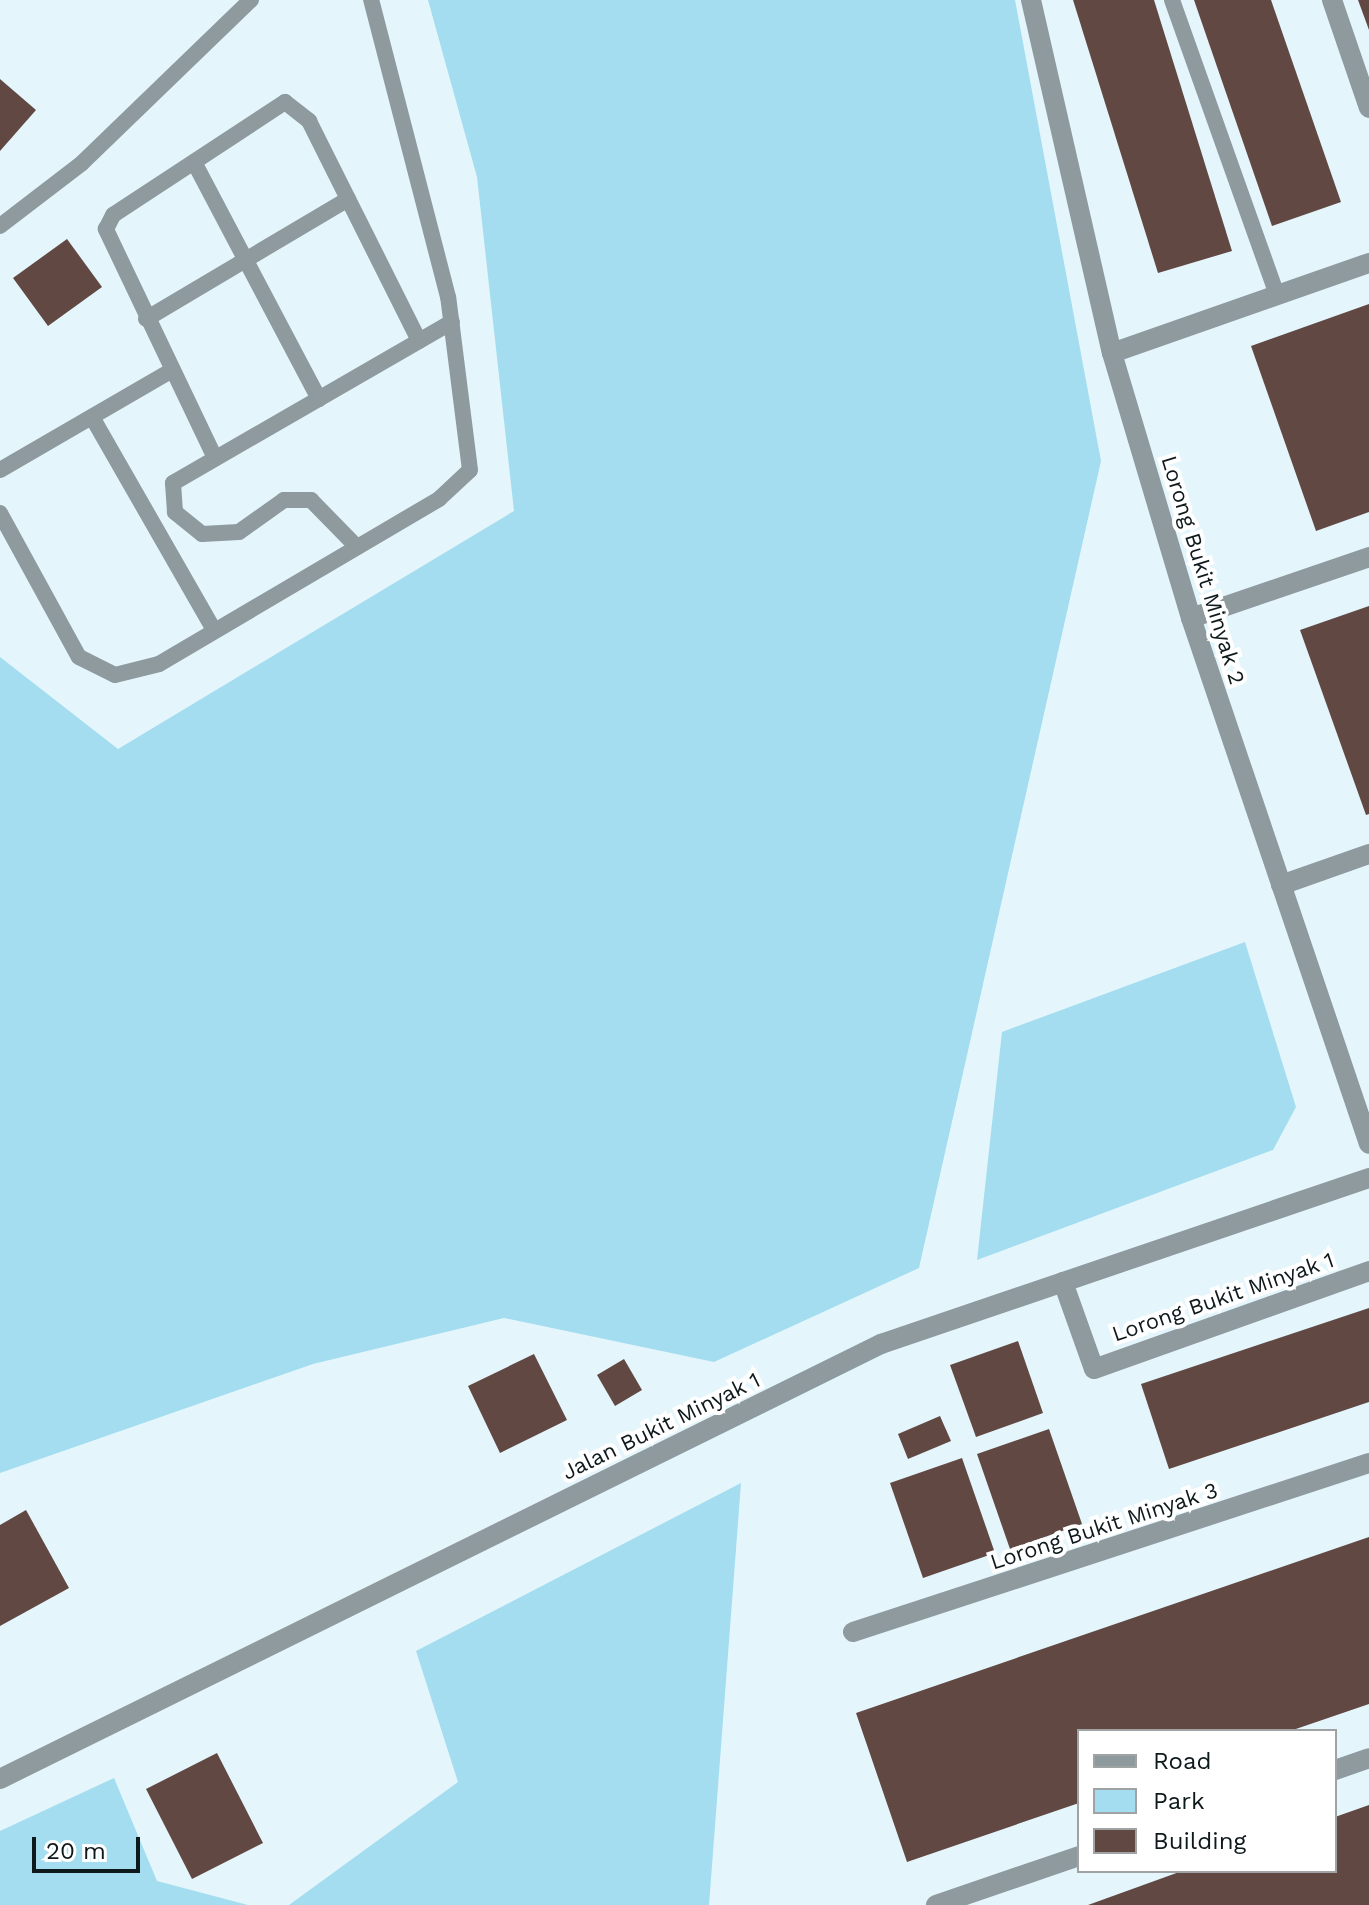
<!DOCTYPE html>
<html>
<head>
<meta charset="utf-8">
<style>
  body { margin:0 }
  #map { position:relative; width:1369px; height:1905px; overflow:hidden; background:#e4f6fc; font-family:"Work Sans",sans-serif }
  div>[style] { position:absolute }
  .green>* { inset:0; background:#a3ddef }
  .building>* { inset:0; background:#614843 }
  .service>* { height:16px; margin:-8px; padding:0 8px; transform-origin:8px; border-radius:8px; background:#8e9a9e }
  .minor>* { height:20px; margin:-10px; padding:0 10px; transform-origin:10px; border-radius:10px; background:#8e9a9e }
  span { translate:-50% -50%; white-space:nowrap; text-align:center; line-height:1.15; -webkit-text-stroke:8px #fff; paint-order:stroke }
  .street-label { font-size:22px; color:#0e191c }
  .legend { position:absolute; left:1077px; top:1729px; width:260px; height:144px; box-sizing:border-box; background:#fff; border:2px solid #9fa3a4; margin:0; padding:10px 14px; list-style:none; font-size:24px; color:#0e191c }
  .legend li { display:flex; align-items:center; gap:16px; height:40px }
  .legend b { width:40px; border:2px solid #9fa3a4 }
  .scale { position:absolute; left:32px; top:1837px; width:108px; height:36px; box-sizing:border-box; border:4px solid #0e191c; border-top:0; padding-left:10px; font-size:24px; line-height:28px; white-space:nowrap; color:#0e191c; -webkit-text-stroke:6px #fff; paint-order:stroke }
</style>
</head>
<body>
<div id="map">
  <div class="green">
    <div style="clip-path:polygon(428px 0,1015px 0,1101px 461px,919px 1268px,714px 1362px,504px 1318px,313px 1364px,0 1473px,0 657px,118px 749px,514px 511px,477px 177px)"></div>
    <div style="clip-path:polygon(1245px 942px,1296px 1107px,1273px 1150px,977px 1260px,1002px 1032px)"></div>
    <div style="clip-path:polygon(741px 1483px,709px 1905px,289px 1905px,458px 1782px,416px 1651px)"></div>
    <div style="clip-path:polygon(114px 1778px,157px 1881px,248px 1905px,0 1905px,0 1831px)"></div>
  </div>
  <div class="building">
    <div style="clip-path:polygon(1073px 0,1154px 0,1232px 251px,1158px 273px)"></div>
    <div style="clip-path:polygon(1194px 0,1271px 0,1341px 202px,1272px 226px)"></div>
    <div style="clip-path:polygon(1358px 0,1369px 0,1369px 30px)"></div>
    <div style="clip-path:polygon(0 79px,36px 110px,0 151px)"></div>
    <div style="clip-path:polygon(67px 239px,102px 287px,48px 326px,13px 278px)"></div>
    <div style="clip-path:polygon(1369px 304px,1369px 512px,1316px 531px,1251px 346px)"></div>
    <div style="clip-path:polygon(1369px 606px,1369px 814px,1366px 815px,1300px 630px)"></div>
    <div style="clip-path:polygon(1369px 1308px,1369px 1402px,1169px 1469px,1141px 1384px)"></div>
    <div style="clip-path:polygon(1018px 1341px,1043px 1413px,976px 1437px,950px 1365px)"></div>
    <div style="clip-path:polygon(534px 1354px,567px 1420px,500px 1453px,468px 1386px)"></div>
    <div style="clip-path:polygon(624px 1359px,642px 1390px,615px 1406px,597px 1375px)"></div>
    <div style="clip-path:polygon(940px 1416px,951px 1441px,908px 1459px,898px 1434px)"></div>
    <div style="clip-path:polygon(1049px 1429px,1082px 1524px,1010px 1549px,977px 1454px)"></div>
    <div style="clip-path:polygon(962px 1458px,995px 1553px,923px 1578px,890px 1483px)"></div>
    <div style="clip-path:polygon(26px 1510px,69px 1588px,0 1626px,0 1525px)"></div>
    <div style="clip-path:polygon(1369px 1537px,1369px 1704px,1290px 1731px,1079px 1731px,1079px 1803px,907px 1862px,856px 1713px)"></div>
    <div style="clip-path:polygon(217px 1753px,263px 1843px,192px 1879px,146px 1789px)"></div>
    <div style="clip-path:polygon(1369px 1805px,1369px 1905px,1088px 1905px,1182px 1871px,1335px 1871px,1335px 1817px)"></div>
  </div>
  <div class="service">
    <div style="left:1172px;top:0;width:313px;rotate:70.4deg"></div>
    <div style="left:194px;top:162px;width:268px;rotate:62.2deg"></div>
    <div style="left:0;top:226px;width:103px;rotate:-37.5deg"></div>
    <div style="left:82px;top:163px;width:235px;rotate:-44deg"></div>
    <div style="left:146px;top:319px;width:235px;rotate:-30.7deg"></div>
    <div style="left:92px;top:417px;width:245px;rotate:60.2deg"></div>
    <div style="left:215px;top:458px;width:254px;rotate:-115.5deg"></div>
    <div style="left:106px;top:229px;width:16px;rotate:-63deg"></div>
    <div style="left:113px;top:215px;width:206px;rotate:-33.3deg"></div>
    <div style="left:285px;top:102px;width:31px;rotate:38deg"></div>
    <div style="left:309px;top:121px;width:246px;rotate:63.4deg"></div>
    <div style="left:0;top:470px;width:198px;rotate:-30.1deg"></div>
    <div style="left:0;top:513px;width:164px;rotate:61.3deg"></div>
    <div style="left:79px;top:657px;width:40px;rotate:26.6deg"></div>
    <div style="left:115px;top:675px;width:45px;rotate:-14deg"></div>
    <div style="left:159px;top:664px;width:325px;rotate:-30.5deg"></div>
    <div style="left:439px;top:499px;width:42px;rotate:-43.1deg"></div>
    <div style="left:470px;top:470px;width:174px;rotate:-97.2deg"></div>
    <div style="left:448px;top:297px;width:307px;rotate:-104.5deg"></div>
    <div style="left:356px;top:546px;width:64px;rotate:-134.4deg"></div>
    <div style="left:311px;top:500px;width:27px;rotate:180deg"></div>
    <div style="left:284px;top:500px;width:55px;rotate:144.6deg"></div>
    <div style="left:239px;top:532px;width:37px;rotate:177deg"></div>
    <div style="left:202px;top:534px;width:35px;rotate:-141deg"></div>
    <div style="left:175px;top:512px;width:29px;rotate:-94deg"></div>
    <div style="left:173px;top:483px;width:322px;rotate:-30deg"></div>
  </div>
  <div class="minor">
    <div style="left:1031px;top:0;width:362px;rotate:77.1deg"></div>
    <div style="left:1112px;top:353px;width:277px;rotate:73.4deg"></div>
    <div style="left:1191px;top:618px;width:555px;rotate:71.3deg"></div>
    <div style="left:1332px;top:0;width:114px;rotate:71.1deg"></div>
    <div style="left:1112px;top:353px;width:272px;rotate:-19.3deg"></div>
    <div style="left:1191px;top:618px;width:188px;rotate:-18.9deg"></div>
    <div style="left:1281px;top:885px;width:93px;rotate:-19.4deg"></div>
    <div style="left:1063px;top:1282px;width:92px;rotate:70.4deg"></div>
    <div style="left:1094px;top:1369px;width:292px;rotate:-19.6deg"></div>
    <div style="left:853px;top:1632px;width:543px;rotate:-18.13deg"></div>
    <div style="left:1335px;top:1770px;width:36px;rotate:-19deg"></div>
    <div style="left:0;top:1779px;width:983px;rotate:-26.28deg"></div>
    <div style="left:881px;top:1344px;width:515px;rotate:-18.79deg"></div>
    <div style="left:936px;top:1905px;width:151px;rotate:-18.9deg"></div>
  </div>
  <div class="street-label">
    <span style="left:1203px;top:570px;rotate:73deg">Lorong Bukit Minyak 2</span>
    <span style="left:1223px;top:1297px;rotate:-19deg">Lorong Bukit Minyak 1</span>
    <span style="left:661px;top:1426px;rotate:-26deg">Jalan Bukit Minyak 1</span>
    <span style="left:1104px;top:1526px;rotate:-18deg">Lorong Bukit Minyak 3</span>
  </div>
  <ul class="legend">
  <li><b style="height:10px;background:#8e9a9e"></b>Road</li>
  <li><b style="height:22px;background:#a3ddef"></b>Park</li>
  <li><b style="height:22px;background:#614843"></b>Building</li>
  </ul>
  <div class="scale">20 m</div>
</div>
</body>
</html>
